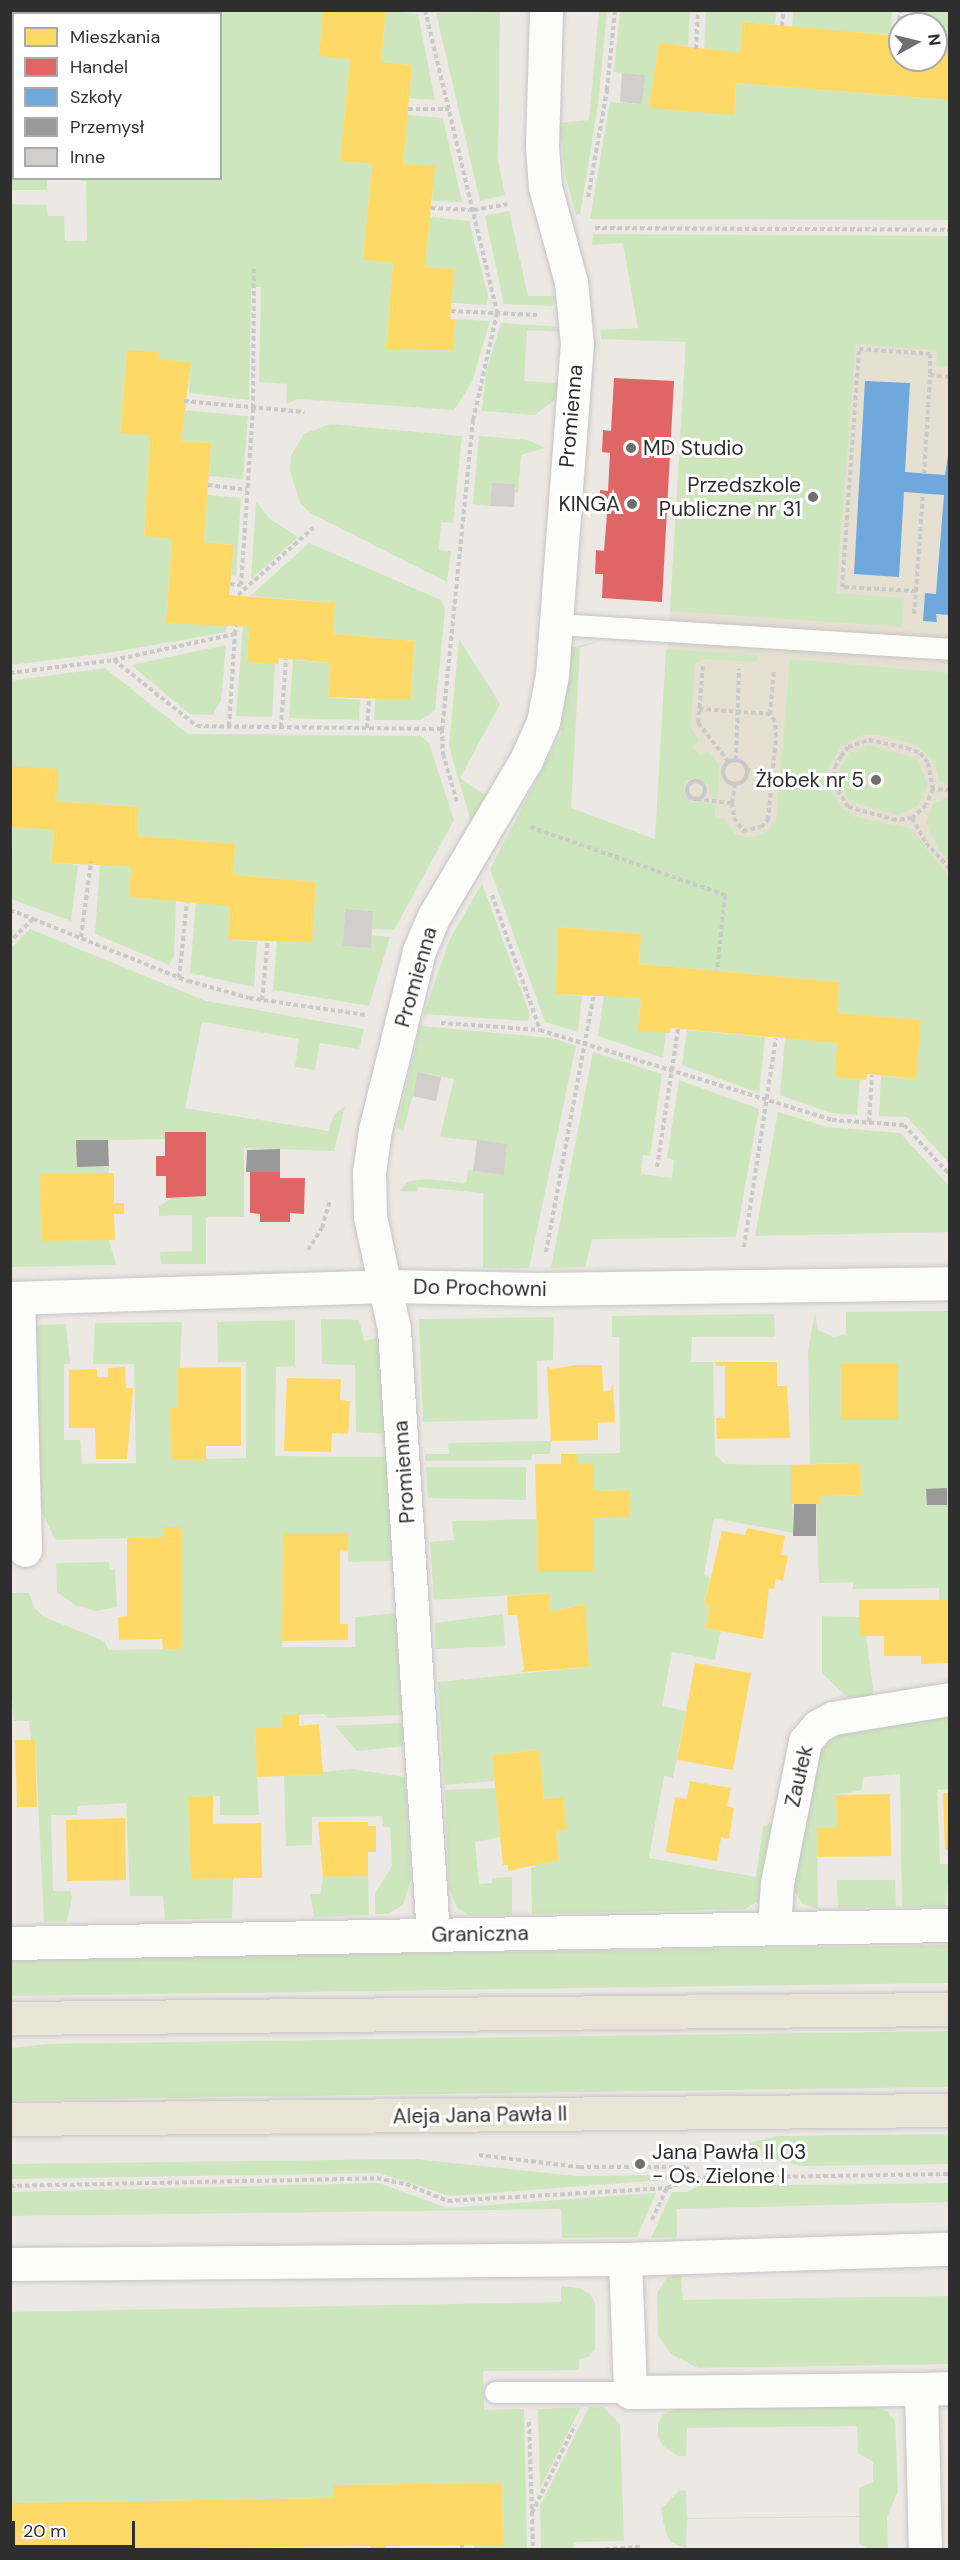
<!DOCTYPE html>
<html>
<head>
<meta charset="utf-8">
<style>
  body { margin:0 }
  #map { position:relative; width:960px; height:2560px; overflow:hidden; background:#ece8e4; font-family:"DM Sans",sans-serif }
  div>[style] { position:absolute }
  .education>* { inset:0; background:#e6e0d3 }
  .green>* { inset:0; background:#cee6be }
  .homes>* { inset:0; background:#ffd966 }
  .shops>* { inset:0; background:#e06666 }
  .schools>* { inset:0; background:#6fa8dc }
  .industry>* { inset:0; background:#999 }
  .building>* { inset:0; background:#d1cecb }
  .path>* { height:4px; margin-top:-2px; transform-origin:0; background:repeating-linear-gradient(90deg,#c9c9c8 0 4.5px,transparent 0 7.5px) }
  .path>.ring { margin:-2px; padding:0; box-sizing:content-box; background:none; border:4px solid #c9c9c8; border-radius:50% }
  .roads { filter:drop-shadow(0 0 2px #c5c4c5) drop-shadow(0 0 2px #c5c4c5) }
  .lane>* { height:21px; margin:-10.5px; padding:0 10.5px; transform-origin:10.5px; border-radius:10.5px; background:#fcfcfb }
  .street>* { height:33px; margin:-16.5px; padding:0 16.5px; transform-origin:16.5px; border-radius:16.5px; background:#fcfcfb }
  .primary>* { height:33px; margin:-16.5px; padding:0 16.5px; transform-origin:16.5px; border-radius:16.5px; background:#e8e4d6 }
  .dots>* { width:16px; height:16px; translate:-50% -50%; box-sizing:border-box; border:3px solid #fff; border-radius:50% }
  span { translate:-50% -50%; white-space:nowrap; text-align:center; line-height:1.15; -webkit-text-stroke:6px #fff; paint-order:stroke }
  .street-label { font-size:21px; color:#2e2e2e }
  .poi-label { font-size:21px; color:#2e2e2e }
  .left { translate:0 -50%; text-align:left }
  .right { translate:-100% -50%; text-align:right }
  .frame { position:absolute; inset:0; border:12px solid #2e2e2e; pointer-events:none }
  .legend { position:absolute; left:12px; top:12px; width:210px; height:168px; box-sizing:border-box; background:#fff; border:2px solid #ababab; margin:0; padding:8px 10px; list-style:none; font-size:18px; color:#2e2e2e }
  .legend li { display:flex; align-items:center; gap:12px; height:30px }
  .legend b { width:30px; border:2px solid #ababab }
  .north { position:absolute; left:888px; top:12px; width:60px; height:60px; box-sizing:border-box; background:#fff; border:2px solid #ababab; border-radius:50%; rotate:82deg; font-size:16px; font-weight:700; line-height:24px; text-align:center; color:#2e2e2e }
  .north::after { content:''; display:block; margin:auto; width:21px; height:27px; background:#706f6e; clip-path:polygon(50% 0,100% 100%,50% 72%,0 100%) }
  .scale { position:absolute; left:12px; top:2521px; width:123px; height:27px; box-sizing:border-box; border:3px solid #2e2e2e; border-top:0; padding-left:8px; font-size:18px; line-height:21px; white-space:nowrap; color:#2e2e2e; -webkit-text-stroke:4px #fff; paint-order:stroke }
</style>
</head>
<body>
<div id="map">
  <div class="education">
    <div style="clip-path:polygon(949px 262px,949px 942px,656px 839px,686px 342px)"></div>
  </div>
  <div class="green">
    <div style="clip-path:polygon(77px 11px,323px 11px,319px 55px,350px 59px,340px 161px,372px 164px,363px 260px,393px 263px,386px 348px,453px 349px,455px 319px,490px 321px,472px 382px,454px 410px,298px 399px,286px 404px,287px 384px,259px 382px,261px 287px,251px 287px,249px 400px,189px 393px,190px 362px,158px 359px,158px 352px,127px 350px,120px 432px,150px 436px,144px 535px,172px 539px,166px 622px,227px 625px,226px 632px,114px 652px,11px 665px,10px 204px,47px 205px,48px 216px,64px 216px,65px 241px,87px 241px,86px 181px,76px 179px,220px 178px,220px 14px,76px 14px)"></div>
    <div style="clip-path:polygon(386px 11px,418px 14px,435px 100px,409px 98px,412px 65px,381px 62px)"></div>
    <div style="clip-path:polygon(599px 11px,607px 11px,598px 105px,580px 214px,576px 216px,565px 173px,559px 123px,589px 120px)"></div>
    <div style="clip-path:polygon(620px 11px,690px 11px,688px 46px,659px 44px,649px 107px,734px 114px,736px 83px,949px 100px,949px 220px,590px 219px,610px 102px,642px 104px,644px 75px,614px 72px)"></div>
    <div style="clip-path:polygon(706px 11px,776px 11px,775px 25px,742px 22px,740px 53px,704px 50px)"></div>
    <div style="clip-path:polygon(793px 11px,892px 11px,891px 35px,792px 27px)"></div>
    <div style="clip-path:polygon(909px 11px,949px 11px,949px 40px,936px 39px,936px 24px,908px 24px)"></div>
    <div style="clip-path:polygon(500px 12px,498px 161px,505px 195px,480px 201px,436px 13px)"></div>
    <div style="clip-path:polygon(407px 115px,443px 118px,462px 202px,432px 201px,434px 167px,403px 164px)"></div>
    <div style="clip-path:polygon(11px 143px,14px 178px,47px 179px,47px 190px,11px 190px)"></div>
    <div style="clip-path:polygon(509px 211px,528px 296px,557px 296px,552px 306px,504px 304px,485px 216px)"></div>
    <div style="clip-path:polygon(430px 217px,469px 221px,488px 296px,487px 305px,451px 303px,454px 269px,425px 267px)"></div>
    <div style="clip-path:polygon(593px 234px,949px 236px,949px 367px,936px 366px,937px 350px,856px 344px,836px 593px,904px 598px,902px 627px,670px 611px,686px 342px,601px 339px,600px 330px,638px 328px,623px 243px,592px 245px)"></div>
    <div style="clip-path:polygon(501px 323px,561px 327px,561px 332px,527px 330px,524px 381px,558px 383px,557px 398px,535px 415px,482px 411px,486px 372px)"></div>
    <div style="clip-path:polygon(183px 410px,248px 416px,243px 479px,209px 476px,211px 443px,181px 441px)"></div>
    <div style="clip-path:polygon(330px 424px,462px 436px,453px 523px,441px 522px,439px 550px,451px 551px,447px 582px,310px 513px,300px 503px,290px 470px,291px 455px,304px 434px)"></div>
    <div style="clip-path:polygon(479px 436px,528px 440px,545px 448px,521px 455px,518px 492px,514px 493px,515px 484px,492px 483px,490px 506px,473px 504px)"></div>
    <div style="clip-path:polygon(207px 495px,241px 498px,236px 576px,231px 575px,234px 545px,204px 542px)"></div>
    <div style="clip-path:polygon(256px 502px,270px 519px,298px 537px,251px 579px)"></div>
    <div style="clip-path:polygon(309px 543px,441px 600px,445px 610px,435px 710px,431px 714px,420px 720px,374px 720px,375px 698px,410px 700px,415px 641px,333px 634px,334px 603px,250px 596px)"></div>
    <div style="clip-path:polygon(243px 626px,249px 627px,247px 661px,275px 663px,272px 717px,236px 716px)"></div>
    <div style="clip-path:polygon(459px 639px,500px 704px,460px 778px,487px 796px,471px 822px,449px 746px)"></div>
    <div style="clip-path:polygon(599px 641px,580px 648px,571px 808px,655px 839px,666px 649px,759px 655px,755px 662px,704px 659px,695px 663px,691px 727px,699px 741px,693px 747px,701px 756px,708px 751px,719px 764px,718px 793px,716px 798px,710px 795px,708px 784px,697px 777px,686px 781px,683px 789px,691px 802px,715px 804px,715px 818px,726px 819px,735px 834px,750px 838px,764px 834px,776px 820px,790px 659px,949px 673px,949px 785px,939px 781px,934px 762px,917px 745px,879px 735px,863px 735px,842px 746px,829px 766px,828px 776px,829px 786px,843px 809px,855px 817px,910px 828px,949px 876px,949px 1163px,907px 1117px,879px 1116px,881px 1076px,916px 1079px,920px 1020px,837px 1013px,839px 982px,639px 964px,641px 934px,558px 927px,557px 994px,582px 996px,578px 1032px,545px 1022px,490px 869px,561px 733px,571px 648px)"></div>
    <div style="clip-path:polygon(226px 645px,221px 700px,213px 715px,190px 714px,131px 665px)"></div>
    <div style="clip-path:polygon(293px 660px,330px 663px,328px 697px,360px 700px,359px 720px,289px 718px)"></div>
    <div style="clip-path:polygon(105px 668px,188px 734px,421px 736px,429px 743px,454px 820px,394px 930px,372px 929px,373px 911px,345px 909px,343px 946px,370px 948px,372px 935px,390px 937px,369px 1006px,273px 990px,277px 939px,312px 942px,316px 882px,233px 875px,235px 844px,137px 836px,138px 807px,56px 801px,11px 766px,10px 681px)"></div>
    <div style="clip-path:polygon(869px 745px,918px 759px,928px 786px,918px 806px,898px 815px,848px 800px,838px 778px,840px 768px,851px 752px)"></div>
    <div style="clip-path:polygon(949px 796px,950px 796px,949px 862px,938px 849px,926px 822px,933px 804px)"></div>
    <div style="clip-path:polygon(13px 827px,54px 830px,51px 862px,78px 865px,71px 921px,11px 899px)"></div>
    <div style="clip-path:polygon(100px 863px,131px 866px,129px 897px,176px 901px,174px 956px,169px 965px,95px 934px)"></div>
    <div style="clip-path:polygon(482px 883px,530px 1015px,528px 1021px,424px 1014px,449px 941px)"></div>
    <div style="clip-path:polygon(196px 902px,230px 906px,228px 940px,257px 942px,254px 987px,190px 973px)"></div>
    <div style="clip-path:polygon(30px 929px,206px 1001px,364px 1029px,359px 1049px,320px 1043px,315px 1070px,295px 1067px,299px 1039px,202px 1022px,185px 1108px,328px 1131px,334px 1115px,345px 1106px,334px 1151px,244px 1148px,244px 1217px,206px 1217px,206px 1264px,161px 1264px,160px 1252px,192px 1251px,192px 1215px,159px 1216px,159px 1207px,172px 1198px,206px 1196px,206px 1132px,165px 1133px,165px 1139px,77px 1141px,77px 1166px,109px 1166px,109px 1173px,41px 1241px,109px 1240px,116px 1265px,11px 1267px,11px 948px)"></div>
    <div style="clip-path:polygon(604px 994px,641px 998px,638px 1030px,666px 1033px,663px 1058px,598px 1036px)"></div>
    <div style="clip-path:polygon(420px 1026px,552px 1038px,576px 1046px,529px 1268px,483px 1268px,483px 1193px,419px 1187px,417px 1192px,399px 1191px,409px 1181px,427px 1179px,466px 1183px,468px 1170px,504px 1175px,507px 1144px,440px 1137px,454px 1079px,419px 1072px,403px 1132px,397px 1127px)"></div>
    <div style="clip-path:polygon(687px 1030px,765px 1037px,759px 1093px,682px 1065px)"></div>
    <div style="clip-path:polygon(785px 1038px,837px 1043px,860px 1079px,857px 1115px,831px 1113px,780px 1095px)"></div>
    <div style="clip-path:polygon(593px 1052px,662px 1074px,650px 1156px,643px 1155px,641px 1174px,672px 1178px,674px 1160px,667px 1158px,679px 1080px,759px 1109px,736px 1237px,592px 1239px,585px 1267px,551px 1268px)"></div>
    <div style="clip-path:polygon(778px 1112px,827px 1127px,900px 1133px,949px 1186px,949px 1232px,755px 1236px)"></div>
    <div style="clip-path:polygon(949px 1311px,949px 1600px,939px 1600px,939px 1588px,853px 1589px,853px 1582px,819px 1583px,816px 1504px,820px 1504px,820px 1496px,861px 1495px,859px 1463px,810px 1464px,808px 1352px,815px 1312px,818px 1330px,834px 1337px,846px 1334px,846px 1312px)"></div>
    <div style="clip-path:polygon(774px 1314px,775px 1337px,692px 1337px,691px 1362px,713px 1362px,715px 1455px,725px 1464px,791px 1465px,793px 1533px,714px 1518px,704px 1575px,710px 1577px,704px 1605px,710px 1606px,705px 1628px,721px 1631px,717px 1648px,715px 1660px,672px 1652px,662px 1706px,686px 1711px,673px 1778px,664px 1776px,649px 1858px,756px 1877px,763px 1827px,772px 1822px,760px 1900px,745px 1909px,532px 1914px,531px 1868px,536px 1867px,535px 1863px,559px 1860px,556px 1831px,566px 1829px,563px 1797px,544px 1799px,538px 1750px,492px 1755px,495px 1781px,444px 1785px,438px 1682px,588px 1667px,584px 1604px,550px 1612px,548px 1593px,434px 1600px,430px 1542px,454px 1540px,452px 1521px,537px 1519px,538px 1572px,593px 1572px,593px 1518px,630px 1516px,630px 1490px,593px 1491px,593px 1464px,577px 1464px,577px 1454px,620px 1453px,619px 1337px,612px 1337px,612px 1316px)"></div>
    <div style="clip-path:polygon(554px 1317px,553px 1360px,537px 1361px,538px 1419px,423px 1422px,419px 1319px)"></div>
    <div style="clip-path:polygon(321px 1319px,359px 1320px,364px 1341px,379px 1337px,386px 1434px,356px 1432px,355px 1365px,322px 1364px)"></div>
    <div style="clip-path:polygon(295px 1320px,295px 1366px,276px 1367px,275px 1456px,387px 1457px,393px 1561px,348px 1562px,348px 1533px,283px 1533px,282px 1647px,355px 1647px,355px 1617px,396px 1613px,402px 1715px,327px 1718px,324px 1714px,282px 1715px,282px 1727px,255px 1729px,259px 1815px,220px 1815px,220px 1796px,188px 1797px,191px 1879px,233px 1878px,232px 1918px,165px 1920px,163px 1896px,130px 1896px,126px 1803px,78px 1806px,77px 1815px,51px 1815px,53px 1891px,71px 1891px,72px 1898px,67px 1922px,44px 1922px,35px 1740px,31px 1740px,29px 1721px,14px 1721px,11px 1687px,11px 1593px,29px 1593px,34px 1607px,44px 1617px,104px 1641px,109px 1650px,181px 1649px,181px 1527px,163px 1528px,163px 1537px,55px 1540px,40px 1507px,35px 1325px,66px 1324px,70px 1364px,64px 1364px,64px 1440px,80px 1440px,82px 1464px,136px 1463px,134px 1364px,93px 1364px,95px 1323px,182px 1322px,178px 1408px,170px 1408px,206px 1459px,246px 1458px,246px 1362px,218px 1362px,217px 1322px)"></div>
    <div style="clip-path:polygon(551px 1441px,550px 1454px,532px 1454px,531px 1460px,425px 1461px,425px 1454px,449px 1454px,448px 1443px)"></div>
    <div style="clip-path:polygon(426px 1467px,526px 1467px,526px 1500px,428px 1498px)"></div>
    <div style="clip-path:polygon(109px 1562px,110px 1570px,115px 1570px,117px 1607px,96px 1611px,75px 1605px,57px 1592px,56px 1563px)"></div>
    <div style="clip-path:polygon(503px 1614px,505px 1646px,436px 1649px,435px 1623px)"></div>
    <div style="clip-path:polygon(822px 1616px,859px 1617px,859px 1636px,866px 1636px,874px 1696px,849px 1699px,822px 1673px)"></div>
    <div style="clip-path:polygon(949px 1711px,949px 1789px,937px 1790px,940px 1864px,949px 1864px,946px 1907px,902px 1907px,900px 1774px,863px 1777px,862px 1790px,836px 1795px,837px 1827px,817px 1828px,818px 1909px,803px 1904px,791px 1887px,816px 1761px,822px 1750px,846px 1728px)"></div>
    <div style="clip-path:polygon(402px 1723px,404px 1746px,357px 1751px,335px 1726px)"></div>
    <div style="clip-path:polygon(352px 1769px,405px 1777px,411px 1879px,403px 1905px,387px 1914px,375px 1914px,375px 1893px,392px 1866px,390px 1827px,383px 1827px,382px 1816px,312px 1817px,312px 1845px,286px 1846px,284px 1776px)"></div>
    <div style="clip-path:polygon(496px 1788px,500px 1837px,475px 1842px,479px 1884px,492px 1883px,492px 1878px,512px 1877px,512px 1914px,469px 1915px,457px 1908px,449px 1887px,445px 1790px)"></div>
    <div style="clip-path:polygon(368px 1876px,369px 1915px,314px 1917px,310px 1894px,320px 1894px,323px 1877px)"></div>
    <div style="clip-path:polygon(837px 1880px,895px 1880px,896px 1907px,838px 1908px)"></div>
    <div style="clip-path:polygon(949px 1945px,949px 1983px,11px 1996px,11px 1960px)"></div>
    <div style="clip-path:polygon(949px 2031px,949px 2087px,11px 2100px,11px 2048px,47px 2044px)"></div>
    <div style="clip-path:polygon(949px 2134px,949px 2164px,802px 2166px,730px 2148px,777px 2136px)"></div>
    <div style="clip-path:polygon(415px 2159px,575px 2176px,675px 2175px,676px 2179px,450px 2196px,379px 2173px,11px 2179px,11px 2164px)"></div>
    <div style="clip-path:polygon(379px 2183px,447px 2208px,656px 2193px,637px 2237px,562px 2238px,561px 2209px,11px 2216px,11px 2192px)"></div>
    <div style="clip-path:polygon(949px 2183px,949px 2202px,677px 2209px,677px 2237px,651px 2238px,672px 2192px,687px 2192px,698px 2186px)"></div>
    <div style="clip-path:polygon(680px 2270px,683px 2300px,949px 2296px,949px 2364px,698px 2368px,671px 2354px,658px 2335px,657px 2293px,666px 2279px)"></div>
    <div style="clip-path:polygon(561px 2286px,579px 2288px,590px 2294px,595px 2303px,595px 2350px,588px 2357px,579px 2359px,579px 2370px,483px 2371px,484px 2410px,524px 2409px,527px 2549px,474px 2550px,474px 2545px,503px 2544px,502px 2483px,333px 2485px,333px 2498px,11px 2503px,10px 2312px,561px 2302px)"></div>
    <div style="clip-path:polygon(861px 2404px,887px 2411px,895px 2421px,898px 2491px,887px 2517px,888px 2549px,870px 2549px,859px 2544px,859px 2517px,687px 2519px,686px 2548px,671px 2542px,666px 2534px,661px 2509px,679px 2491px,686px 2490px,687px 2518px,859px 2516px,859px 2488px,873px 2482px,873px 2462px,858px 2453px,857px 2426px,687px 2428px,686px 2456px,678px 2456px,663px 2446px,658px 2437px,658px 2423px,664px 2414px,684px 2406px)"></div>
    <div style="clip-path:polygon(581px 2407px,540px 2488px,538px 2409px)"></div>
    <div style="clip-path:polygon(589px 2407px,603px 2407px,620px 2424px,624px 2541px,574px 2542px,573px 2549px,541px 2549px,540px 2506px)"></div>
  </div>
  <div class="homes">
    <div style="clip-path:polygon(323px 10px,386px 10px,381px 62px,412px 65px,403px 164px,435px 166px,425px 267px,454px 269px,450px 319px,455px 319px,453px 350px,386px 349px,393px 263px,363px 260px,372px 164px,340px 161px,350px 59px,319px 56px)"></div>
    <div style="clip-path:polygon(742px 22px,900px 36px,900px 60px,936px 60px,936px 39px,950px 40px,950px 100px,736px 83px,734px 115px,649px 108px,659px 43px,740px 53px)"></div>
    <div style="clip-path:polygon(127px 350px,159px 352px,158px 359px,191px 362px,181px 441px,211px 443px,204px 542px,234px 545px,229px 595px,335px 603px,333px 634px,415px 641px,410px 700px,328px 697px,330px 663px,279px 658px,278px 664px,247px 662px,249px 627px,166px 623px,172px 539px,144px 536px,150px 436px,120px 433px)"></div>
    <div style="clip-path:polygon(10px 766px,58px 769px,56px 801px,138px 807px,137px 836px,235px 844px,233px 875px,316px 882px,312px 942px,228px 940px,230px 906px,129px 897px,131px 866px,51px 863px,54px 830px,10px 827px)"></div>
    <div style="clip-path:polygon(558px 927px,641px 934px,639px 964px,839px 982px,837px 1013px,921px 1020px,916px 1079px,867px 1074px,866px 1080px,835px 1077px,837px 1043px,670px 1028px,670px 1033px,638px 1031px,641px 998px,556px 994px)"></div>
    <div style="clip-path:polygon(114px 1173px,114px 1203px,124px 1203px,124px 1214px,114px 1214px,115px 1240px,41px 1241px,40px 1174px)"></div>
    <div style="clip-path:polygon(715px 1362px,777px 1362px,777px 1386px,787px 1386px,790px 1438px,717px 1439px,716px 1418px,725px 1418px,725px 1366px,716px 1366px)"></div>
    <div style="clip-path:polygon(841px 1364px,898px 1364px,898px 1420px,841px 1420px)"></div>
    <div style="clip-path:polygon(577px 1365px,602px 1365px,603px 1392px,610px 1391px,613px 1384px,615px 1422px,598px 1423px,598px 1440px,551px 1441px,547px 1366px,551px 1369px)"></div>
    <div style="clip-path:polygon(125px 1367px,126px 1388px,133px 1388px,127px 1459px,96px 1459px,95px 1428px,69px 1428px,69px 1370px,97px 1369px,97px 1377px,108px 1377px,108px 1368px)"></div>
    <div style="clip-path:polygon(241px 1367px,241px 1446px,206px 1446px,206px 1459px,171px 1459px,170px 1408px,178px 1408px,178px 1368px)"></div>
    <div style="clip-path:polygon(287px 1378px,341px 1379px,340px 1400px,350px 1401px,348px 1434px,332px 1433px,331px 1452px,284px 1451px)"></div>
    <div style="clip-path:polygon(561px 1454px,577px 1454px,577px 1464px,593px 1464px,593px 1491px,630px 1490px,630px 1517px,593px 1518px,593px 1572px,538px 1572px,535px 1464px,561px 1464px)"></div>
    <div style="clip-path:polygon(860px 1463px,861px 1495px,820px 1496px,821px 1504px,791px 1504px,791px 1465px)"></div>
    <div style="clip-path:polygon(163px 1527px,181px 1527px,181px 1649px,163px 1649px,162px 1639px,119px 1640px,118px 1617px,127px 1616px,127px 1538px,163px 1537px)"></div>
    <div style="clip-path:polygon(747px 1528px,785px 1536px,781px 1555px,788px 1556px,783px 1581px,776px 1579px,774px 1589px,769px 1588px,763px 1639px,705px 1628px,710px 1606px,704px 1605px,722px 1531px,745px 1535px)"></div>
    <div style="clip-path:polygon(283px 1533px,348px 1533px,348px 1551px,340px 1550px,340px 1624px,348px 1624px,348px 1640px,282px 1641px)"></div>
    <div style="clip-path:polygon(549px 1593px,550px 1612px,585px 1604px,589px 1667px,521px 1672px,524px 1669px,517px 1615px,508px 1615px,507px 1596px)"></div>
    <div style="clip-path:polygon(859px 1600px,950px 1600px,950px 1663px,921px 1664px,921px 1656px,884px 1656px,884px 1636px,859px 1636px)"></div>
    <div style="clip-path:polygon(695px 1663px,751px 1673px,733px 1770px,677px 1760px)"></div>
    <div style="clip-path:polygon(299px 1714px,299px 1726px,319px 1724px,323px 1774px,257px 1777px,255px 1728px,282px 1727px,282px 1715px)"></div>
    <div style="clip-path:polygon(15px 1740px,35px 1740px,37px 1807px,17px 1807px)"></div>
    <div style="clip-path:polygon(539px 1750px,544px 1799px,563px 1797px,567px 1830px,556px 1831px,559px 1860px,508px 1871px,508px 1865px,503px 1865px,492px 1755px)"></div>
    <div style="clip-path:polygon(690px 1781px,731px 1788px,727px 1806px,734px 1808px,729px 1839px,721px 1837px,717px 1861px,666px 1852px,675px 1797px,687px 1799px)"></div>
    <div style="clip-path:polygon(943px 1793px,950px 1793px,950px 1850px,945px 1850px)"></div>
    <div style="clip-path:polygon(890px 1794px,891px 1856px,817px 1857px,817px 1828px,837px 1827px,836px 1795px)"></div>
    <div style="clip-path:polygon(213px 1796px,213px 1824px,261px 1823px,262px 1878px,191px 1879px,188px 1797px)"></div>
    <div style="clip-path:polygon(125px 1818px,126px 1880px,67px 1881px,66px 1820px)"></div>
    <div style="clip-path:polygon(318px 1822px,368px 1822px,368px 1826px,376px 1826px,376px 1852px,368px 1852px,368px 1876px,323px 1877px)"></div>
    <div style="clip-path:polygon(502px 2483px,503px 2545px,385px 2546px,386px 2550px,371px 2550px,371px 2546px,10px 2550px,10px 2503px,333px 2498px,333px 2485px)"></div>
  </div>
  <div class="shops">
    <div style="clip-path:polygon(614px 378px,674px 381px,662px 602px,602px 598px,603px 574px,595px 574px,596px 550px,604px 551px,607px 514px,599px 513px,600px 490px,608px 491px,610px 453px,602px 452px,603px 430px,611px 431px)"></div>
    <div style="clip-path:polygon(165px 1132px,206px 1132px,206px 1196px,166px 1198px,166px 1176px,156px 1176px,156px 1156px,165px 1156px)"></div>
    <div style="clip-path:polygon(250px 1172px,280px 1172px,280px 1178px,305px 1178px,304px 1214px,290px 1213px,290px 1222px,260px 1222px,260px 1214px,250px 1213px)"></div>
  </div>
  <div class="schools">
    <div style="clip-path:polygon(10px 61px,14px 61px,14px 118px,10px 118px)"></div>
    <div style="clip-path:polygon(865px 381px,910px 383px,905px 472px,945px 475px,950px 442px,950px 615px,936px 614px,937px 622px,923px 621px,925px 593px,936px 594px,944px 495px,904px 492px,899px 577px,854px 574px)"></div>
  </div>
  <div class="industry">
    <div style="clip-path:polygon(76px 1140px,108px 1140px,109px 1166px,77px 1167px)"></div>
    <div style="clip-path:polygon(280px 1149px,280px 1172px,246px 1172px,247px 1150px)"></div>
    <div style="clip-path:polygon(947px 1488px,947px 1505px,927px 1505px,926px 1489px)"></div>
    <div style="clip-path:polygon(794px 1504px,816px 1504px,816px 1536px,793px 1536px)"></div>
  </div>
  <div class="building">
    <div style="clip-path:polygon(622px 73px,645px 75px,642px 104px,620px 102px)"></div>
    <div style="clip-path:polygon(492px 483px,515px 484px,514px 507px,490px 506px)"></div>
    <div style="clip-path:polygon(345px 909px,373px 911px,371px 948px,343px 946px)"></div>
    <div style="clip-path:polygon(418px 1072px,441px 1077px,436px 1101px,413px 1096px)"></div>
    <div style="clip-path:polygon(477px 1140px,507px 1144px,504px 1175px,473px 1171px)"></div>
  </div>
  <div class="path">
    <div style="left:425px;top:10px;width:311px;rotate:76.6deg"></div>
    <div style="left:497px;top:313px;width:110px;rotate:102.6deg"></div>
    <div style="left:473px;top:420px;width:311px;rotate:95.7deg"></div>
    <div style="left:442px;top:729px;width:25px;rotate:88deg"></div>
    <div style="left:443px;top:754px;width:50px;rotate:73.7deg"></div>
    <div style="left:782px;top:26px;width:16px;rotate:-86deg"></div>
    <div style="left:898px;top:35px;width:25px;rotate:-85deg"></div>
    <div style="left:696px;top:49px;width:39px;rotate:-87deg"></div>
    <div style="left:408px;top:109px;width:41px"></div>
    <div style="left:10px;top:138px;width:4px"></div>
    <div style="left:588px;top:197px;width:109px;rotate:-79.9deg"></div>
    <div style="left:607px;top:90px;width:80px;rotate:-84.3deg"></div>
    <div style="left:431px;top:208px;width:43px;rotate:2.7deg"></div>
    <div style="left:474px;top:210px;width:34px;rotate:-10deg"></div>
    <div style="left:595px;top:228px;width:355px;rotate:0.3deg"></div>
    <div style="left:451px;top:311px;width:86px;rotate:2.7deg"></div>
    <div style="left:184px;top:401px;width:121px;rotate:5.2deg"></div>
    <div style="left:924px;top:474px;width:99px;rotate:-86.5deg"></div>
    <div style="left:208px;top:485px;width:39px;rotate:7deg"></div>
    <div style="left:230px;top:584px;width:11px;rotate:5deg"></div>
    <div style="left:241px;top:585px;width:177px;rotate:-86.1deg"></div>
    <div style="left:253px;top:408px;width:141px;rotate:-89.6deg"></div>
    <div style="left:916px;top:591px;width:97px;rotate:-85.9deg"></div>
    <div style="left:238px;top:595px;width:101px;rotate:-41.8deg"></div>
    <div style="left:914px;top:614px;width:23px;rotate:-85deg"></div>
    <div style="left:916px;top:591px;width:74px;rotate:-176.9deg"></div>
    <div style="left:842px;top:587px;width:239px;rotate:-85.9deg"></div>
    <div style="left:859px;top:349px;width:71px;rotate:4deg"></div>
    <div style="left:930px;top:354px;width:21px;rotate:90deg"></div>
    <div style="left:930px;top:375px;width:20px;rotate:6deg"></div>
    <div style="left:235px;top:634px;width:8px;rotate:-83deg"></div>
    <div style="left:703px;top:666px;width:57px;rotate:95deg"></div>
    <div style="left:698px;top:723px;width:50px;rotate:51.5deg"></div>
    <div style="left:10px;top:673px;width:105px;rotate:-7.1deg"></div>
    <div style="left:699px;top:709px;width:71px;rotate:4deg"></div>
    <div style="left:229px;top:726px;width:92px;rotate:-86.3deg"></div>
    <div style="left:235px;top:634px;width:124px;rotate:167.9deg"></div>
    <div style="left:114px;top:660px;width:106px;rotate:38.5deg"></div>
    <div style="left:197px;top:726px;width:245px;rotate:0.7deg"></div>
    <div style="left:281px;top:727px;width:68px;rotate:-85.8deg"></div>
    <div style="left:367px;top:728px;width:31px;rotate:-86deg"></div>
    <div style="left:736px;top:760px;width:91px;rotate:-88.1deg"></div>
    <div class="ring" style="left:723px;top:760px;width:20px;height:20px"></div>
    <div style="left:746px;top:770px;width:26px;rotate:4deg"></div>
    <div class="ring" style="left:687px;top:781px;width:14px;height:14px"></div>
    <div style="left:950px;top:790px;width:17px;rotate:-177deg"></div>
    <div style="left:933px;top:789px;width:17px;rotate:114deg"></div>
    <div style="left:926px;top:805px;width:19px;rotate:137deg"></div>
    <div style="left:912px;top:818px;width:29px;rotate:61deg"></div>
    <div style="left:926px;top:843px;width:35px;rotate:47deg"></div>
    <div style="left:697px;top:799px;width:35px;rotate:7deg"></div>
    <div style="left:732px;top:803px;width:15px;rotate:82deg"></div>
    <div style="left:734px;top:818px;width:16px;rotate:55deg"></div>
    <div style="left:743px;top:831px;width:18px;rotate:-13deg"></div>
    <div style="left:761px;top:827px;width:10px;rotate:-45deg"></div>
    <div style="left:768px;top:820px;width:83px;rotate:-84.5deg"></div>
    <div style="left:776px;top:737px;width:16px;rotate:-94deg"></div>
    <div style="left:775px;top:721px;width:9px;rotate:-126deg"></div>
    <div style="left:770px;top:714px;width:44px;rotate:-84.8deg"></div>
    <div style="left:732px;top:803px;width:19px;rotate:-81deg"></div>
    <div style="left:912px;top:818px;width:16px;rotate:173deg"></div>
    <div style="left:896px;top:820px;width:50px;rotate:-164.8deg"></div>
    <div style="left:848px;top:807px;width:27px;rotate:-121deg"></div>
    <div style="left:834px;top:784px;width:17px;rotate:-87deg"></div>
    <div style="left:835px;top:767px;width:13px;rotate:-61deg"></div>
    <div style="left:841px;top:756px;width:11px;rotate:-52deg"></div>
    <div style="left:848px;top:747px;width:22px;rotate:-18deg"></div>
    <div style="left:869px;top:740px;width:39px;rotate:12deg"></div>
    <div style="left:907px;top:748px;width:14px;rotate:21deg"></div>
    <div style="left:920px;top:753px;width:13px;rotate:51deg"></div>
    <div style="left:928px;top:763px;width:26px;rotate:79deg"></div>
    <div style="left:530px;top:827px;width:207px;rotate:19.2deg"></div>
    <div style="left:725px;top:895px;width:76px;rotate:96deg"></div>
    <div style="left:492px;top:895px;width:143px;rotate:70.4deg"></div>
    <div style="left:10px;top:910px;width:25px;rotate:21deg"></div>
    <div style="left:33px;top:919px;width:32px;rotate:136deg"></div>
    <div style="left:33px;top:919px;width:167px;rotate:21.8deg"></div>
    <div style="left:188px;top:981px;width:63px;rotate:15.6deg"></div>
    <div style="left:249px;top:998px;width:117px;rotate:8.3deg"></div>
    <div style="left:81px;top:937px;width:76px;rotate:-82.4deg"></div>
    <div style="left:179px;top:978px;width:76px;rotate:-84deg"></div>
    <div style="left:262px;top:1000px;width:61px;rotate:-84.4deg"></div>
    <div style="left:441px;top:1023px;width:99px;rotate:4deg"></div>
    <div style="left:540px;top:1030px;width:306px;rotate:17.1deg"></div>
    <div style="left:832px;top:1120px;width:72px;rotate:4deg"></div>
    <div style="left:904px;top:1125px;width:68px;rotate:47.4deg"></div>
    <div style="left:869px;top:1122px;width:47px;rotate:-86.3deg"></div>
    <div style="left:657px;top:1167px;width:140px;rotate:-81.3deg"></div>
    <div style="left:744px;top:1247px;width:211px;rotate:-81.3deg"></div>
    <div style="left:308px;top:1250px;width:26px;rotate:-58deg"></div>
    <div style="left:322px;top:1228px;width:29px;rotate:-74deg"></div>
    <div style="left:546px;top:1252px;width:262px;rotate:-79.5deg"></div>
    <div style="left:479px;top:2155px;width:101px;rotate:6.8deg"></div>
    <div style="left:579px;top:2167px;width:107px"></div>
    <div style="left:686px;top:2167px;width:15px;rotate:48deg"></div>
    <div style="left:10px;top:2186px;width:367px;rotate:-1.2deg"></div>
    <div style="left:377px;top:2178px;width:30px;rotate:12deg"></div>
    <div style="left:406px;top:2184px;width:45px;rotate:22deg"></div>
    <div style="left:448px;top:2201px;width:219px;rotate:-3.4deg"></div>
    <div style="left:667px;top:2188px;width:31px;rotate:-19deg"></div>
    <div style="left:696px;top:2178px;width:254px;rotate:-0.9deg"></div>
    <div style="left:652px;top:2220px;width:35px;rotate:-65deg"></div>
    <div style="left:529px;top:2422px;width:128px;rotate:88.2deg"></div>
    <div style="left:532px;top:2513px;width:98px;rotate:-64deg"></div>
    <div style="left:462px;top:2545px;width:5px;rotate:90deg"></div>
    <div style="left:598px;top:2550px;width:42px;rotate:-4.1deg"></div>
  </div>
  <div class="roads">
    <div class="lane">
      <div style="left:556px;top:624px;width:395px;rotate:3.6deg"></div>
      <div style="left:495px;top:2392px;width:135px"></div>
    </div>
    <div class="street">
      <div style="left:10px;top:1298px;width:378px;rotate:-1.8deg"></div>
      <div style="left:388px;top:1286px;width:150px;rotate:1.1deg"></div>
      <div style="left:538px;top:1289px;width:412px;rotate:-0.8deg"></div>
      <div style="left:18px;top:1298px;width:252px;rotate:88.4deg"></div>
      <div style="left:774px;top:1928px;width:45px;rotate:-86.2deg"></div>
      <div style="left:777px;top:1883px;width:145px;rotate:-78.8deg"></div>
      <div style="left:805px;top:1741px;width:20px;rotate:-49deg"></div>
      <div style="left:818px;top:1726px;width:17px;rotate:-28deg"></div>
      <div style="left:833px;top:1718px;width:119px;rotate:-9.2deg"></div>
      <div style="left:433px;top:1935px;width:607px;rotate:-93.68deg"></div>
      <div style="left:394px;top:1329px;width:116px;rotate:-102deg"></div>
      <div style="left:370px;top:1216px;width:44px;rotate:-91.3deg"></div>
      <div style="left:369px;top:1172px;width:42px;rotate:-81.9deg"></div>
      <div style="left:375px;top:1130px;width:184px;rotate:-76.2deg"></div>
      <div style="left:419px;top:951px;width:38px;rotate:-67deg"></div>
      <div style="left:434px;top:916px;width:181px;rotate:-59.5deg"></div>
      <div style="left:526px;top:760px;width:42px;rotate:-65.9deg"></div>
      <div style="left:543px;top:722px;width:48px;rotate:-79.2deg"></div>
      <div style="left:552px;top:675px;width:332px;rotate:-85.7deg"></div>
      <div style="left:577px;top:344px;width:62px;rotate:-95.5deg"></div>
      <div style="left:571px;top:282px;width:98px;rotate:-105.3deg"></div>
      <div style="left:545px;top:187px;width:41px;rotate:-94.2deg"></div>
      <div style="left:542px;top:146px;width:136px;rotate:-88.3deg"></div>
      <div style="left:10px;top:1943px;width:940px;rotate:-1.1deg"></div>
      <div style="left:625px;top:2259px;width:325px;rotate:-1.8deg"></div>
      <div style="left:10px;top:2264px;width:615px;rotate:-0.47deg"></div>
      <div style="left:625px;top:2259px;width:133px;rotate:87.8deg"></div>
      <div style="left:630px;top:2392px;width:291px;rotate:-0.6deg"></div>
      <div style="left:921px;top:2389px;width:161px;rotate:88.6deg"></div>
      <div style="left:921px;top:2389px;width:29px;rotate:-2deg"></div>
    </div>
    <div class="primary">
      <div style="left:10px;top:2018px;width:940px;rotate:-0.55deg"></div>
      <div style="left:10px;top:2119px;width:940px;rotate:-0.55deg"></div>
    </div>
  </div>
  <div class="dots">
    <div style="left:631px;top:448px;background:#706f6e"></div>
    <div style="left:813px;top:497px;background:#706f6e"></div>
    <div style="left:632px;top:504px;background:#706f6e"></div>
    <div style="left:876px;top:780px;background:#706f6e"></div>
    <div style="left:640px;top:2164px;background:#706f6e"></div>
  </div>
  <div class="street-label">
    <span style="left:571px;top:416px;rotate:-85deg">Promienna</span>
    <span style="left:416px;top:977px;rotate:-74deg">Promienna</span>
    <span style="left:480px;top:1288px;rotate:1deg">Do Prochowni</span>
    <span style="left:404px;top:1472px;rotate:-94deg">Promienna</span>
    <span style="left:799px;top:1776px;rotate:-77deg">Zaułek</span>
    <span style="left:480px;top:1934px;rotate:-1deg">Graniczna</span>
    <span style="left:480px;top:2115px;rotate:-1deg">Aleja Jana Pawła II</span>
  </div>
  <div class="poi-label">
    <span class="left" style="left:643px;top:448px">MD Studio</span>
    <span class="right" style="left:801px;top:497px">Przedszkole<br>Publiczne nr 31</span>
    <span class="right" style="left:620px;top:504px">KINGA</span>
    <span class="right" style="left:864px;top:780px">Żłobek nr 5</span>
    <span class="left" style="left:652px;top:2164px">Jana Pawła II 03<br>- Os. Zielone I</span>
  </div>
  <div class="frame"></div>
  <ul class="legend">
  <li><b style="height:16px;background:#ffd966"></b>Mieszkania</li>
  <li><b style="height:16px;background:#e06666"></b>Handel</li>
  <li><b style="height:16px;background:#6fa8dc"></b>Szkoły</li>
  <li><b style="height:16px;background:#999"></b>Przemysł</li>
  <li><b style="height:16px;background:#d1cecb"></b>Inne</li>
  </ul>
  <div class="north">N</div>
  <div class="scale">20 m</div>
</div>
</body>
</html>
